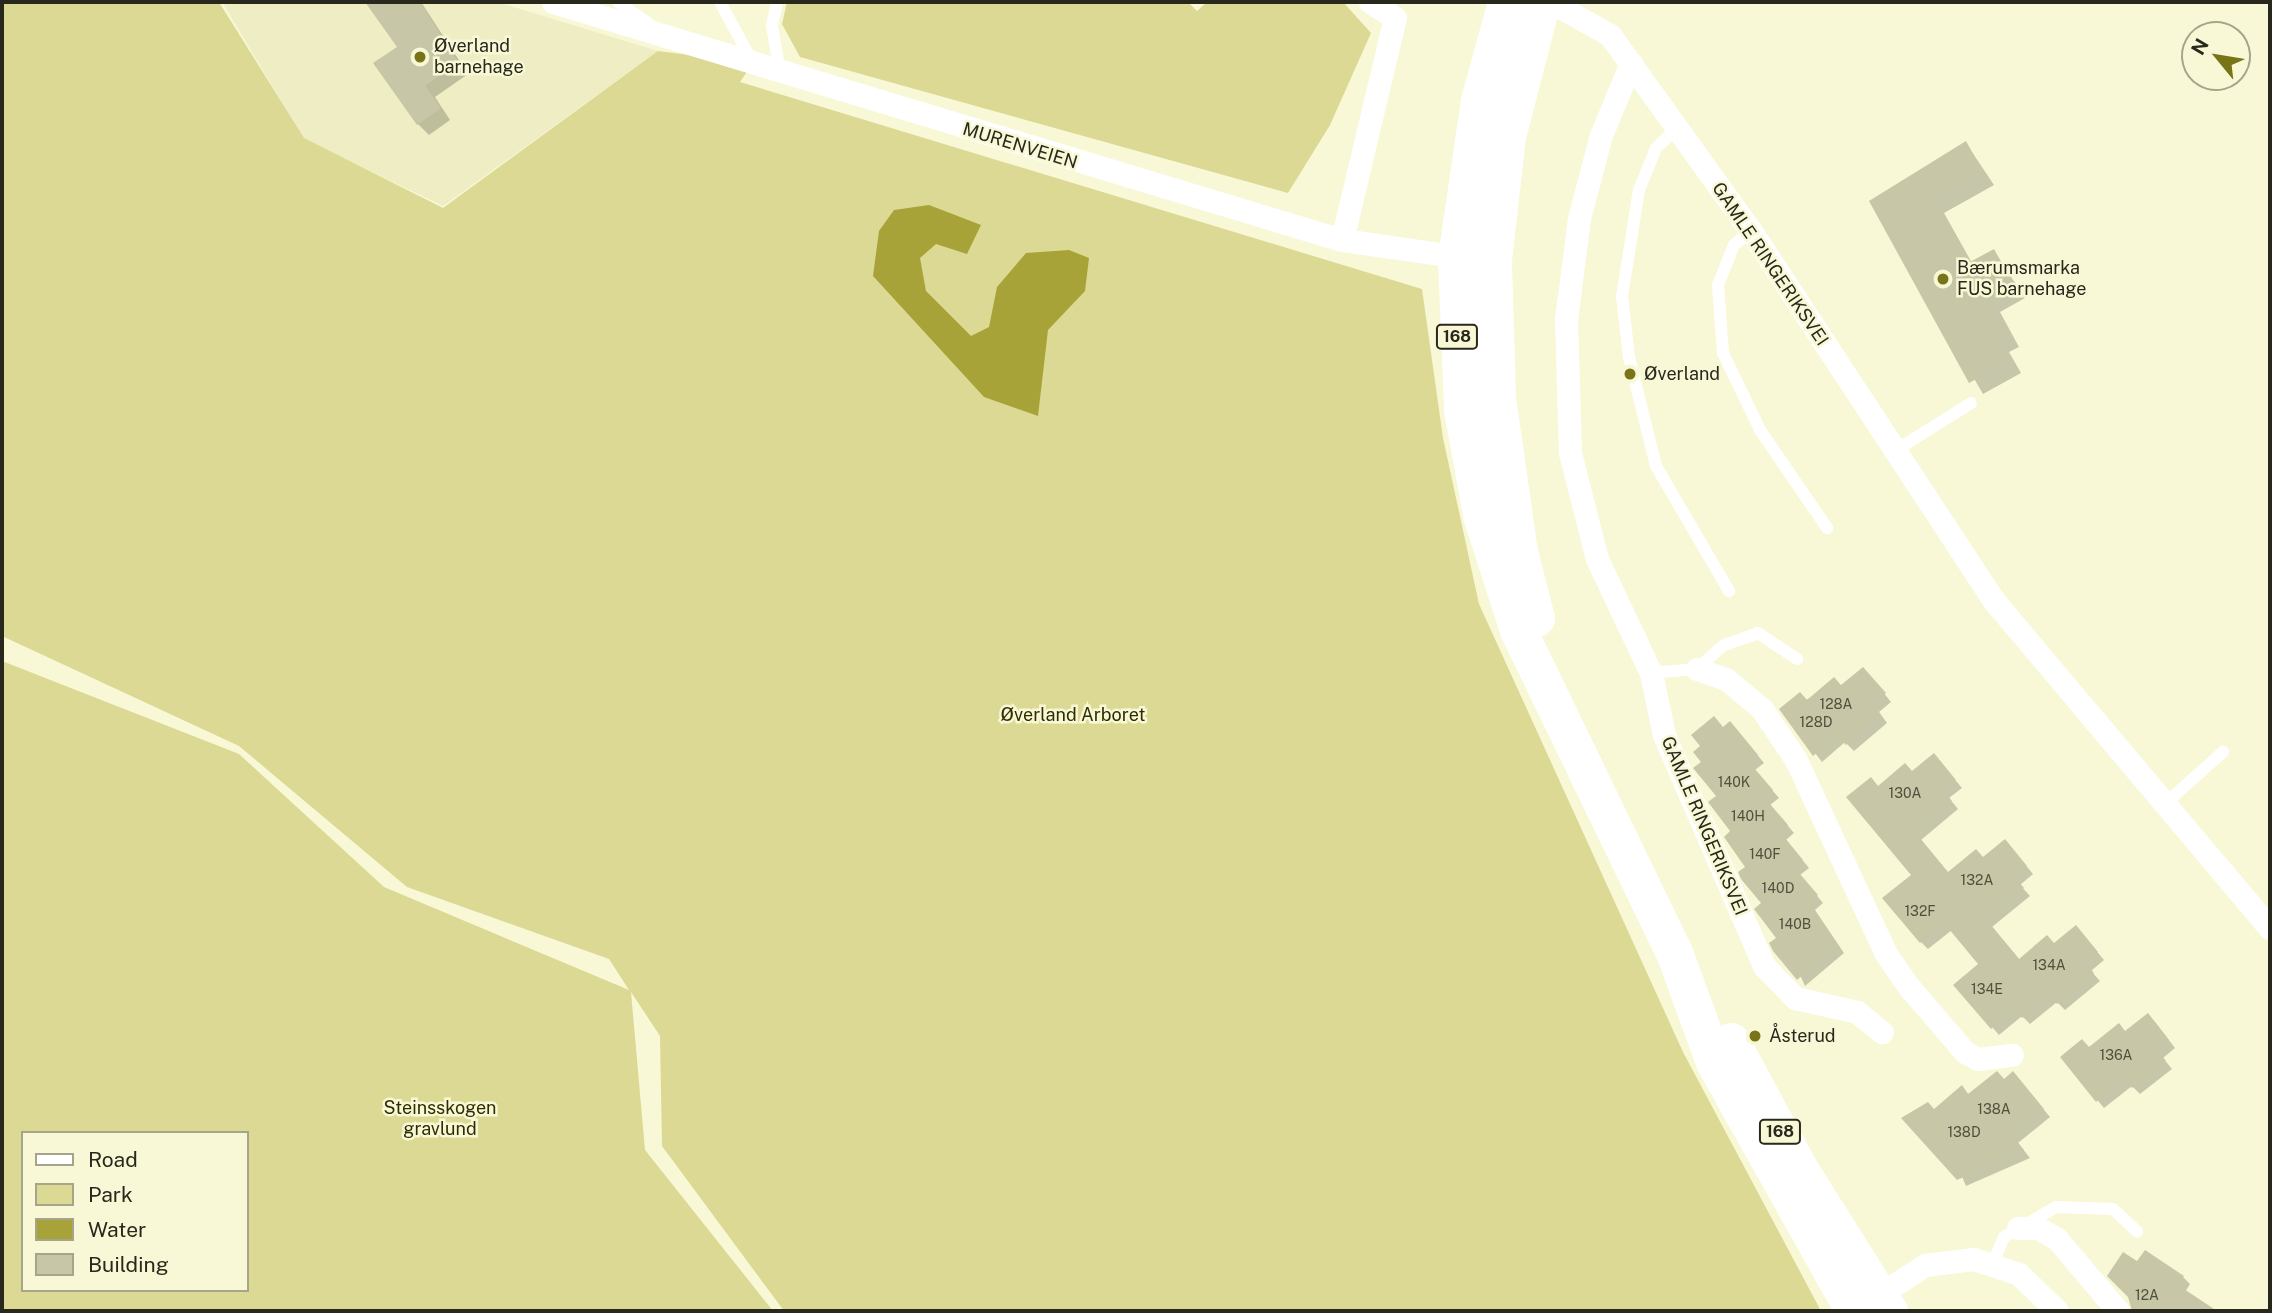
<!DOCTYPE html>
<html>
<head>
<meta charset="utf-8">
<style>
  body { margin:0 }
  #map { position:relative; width:2272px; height:1313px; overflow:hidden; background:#f8f8d6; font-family:"Public Sans",sans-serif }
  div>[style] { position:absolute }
  .built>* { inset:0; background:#eeedc4 }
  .green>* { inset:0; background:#dbd993 }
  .water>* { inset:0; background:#a8a338 }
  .shadow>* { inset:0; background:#0003 }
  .building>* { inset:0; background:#c7c6a6 }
  .service>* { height:12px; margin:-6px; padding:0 6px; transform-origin:6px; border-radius:6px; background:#fff }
  .minor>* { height:23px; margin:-11.5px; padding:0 11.5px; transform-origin:11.5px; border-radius:11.5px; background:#fff }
  .primary>* { height:37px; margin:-18.5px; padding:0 18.5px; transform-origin:18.5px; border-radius:18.5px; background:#fff }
  .dots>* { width:19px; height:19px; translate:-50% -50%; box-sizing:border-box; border:4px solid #f8f8d6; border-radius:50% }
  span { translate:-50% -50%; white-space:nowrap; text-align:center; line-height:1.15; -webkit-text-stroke:5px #f8f8d6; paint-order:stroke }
  .number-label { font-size:14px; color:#50503e }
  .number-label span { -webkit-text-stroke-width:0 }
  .shield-label span { padding:2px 5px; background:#f8f8d6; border:2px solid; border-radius:5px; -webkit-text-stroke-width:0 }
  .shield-label { font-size:16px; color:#28281c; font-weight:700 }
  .poi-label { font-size:18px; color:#28281c }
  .left { translate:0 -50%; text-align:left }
  .street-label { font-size:18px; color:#28281c }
  .park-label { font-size:18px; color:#2f2d00 }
  .frame { position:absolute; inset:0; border:4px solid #28281c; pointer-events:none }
  .legend { position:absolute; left:21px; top:1131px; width:228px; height:161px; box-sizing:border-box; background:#f8f8d6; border:2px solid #a5a58c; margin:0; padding:9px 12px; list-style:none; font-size:21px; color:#28281c }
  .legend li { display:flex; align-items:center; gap:14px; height:35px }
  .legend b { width:35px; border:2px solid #a5a58c }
  .north { position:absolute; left:2181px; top:21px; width:70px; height:70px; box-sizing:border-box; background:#f8f8d6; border:2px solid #a5a58c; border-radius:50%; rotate:300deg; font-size:19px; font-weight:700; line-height:28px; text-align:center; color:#28281c }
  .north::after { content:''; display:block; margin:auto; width:24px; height:32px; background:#787418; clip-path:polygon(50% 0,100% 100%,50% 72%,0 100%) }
</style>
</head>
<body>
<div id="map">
  <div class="built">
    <div style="clip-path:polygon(222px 2px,497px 2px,658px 51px,443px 206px,304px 139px)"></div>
  </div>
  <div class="green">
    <div style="clip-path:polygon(evenodd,2px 2px,219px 2px,304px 138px,443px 208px,658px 51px,753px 63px,740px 82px,1422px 289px,1443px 438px,1479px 604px,1683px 1052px,1821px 1311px,784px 1311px,662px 1146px,660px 1036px,631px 992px,645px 1150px,773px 1311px,2px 1311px,2px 661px,239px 754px,384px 887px,629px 990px,609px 959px,407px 887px,239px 746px,2px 636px,2px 2px,23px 1133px,247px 1133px,247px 1290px,23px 1290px,23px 1133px)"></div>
    <div style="clip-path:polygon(787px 2px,1188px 2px,1197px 11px,1207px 2px,1343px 2px,1371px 33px,1330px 125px,1288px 193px,800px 57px,782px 24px)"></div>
  </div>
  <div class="water">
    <div style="clip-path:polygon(929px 205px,981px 225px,967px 254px,936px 244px,920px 258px,926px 291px,971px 336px,989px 327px,997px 287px,1026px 253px,1069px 250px,1089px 258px,1085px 291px,1048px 330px,1038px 416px,984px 397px,873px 276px,879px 231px,894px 210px)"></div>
  </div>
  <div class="shadow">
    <div style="clip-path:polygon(383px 2px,421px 2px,468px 74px,435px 97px,450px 120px,429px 135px,418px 124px,399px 47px,373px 9px)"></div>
    <div style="clip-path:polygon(1966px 143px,1994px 185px,1944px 213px,1972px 263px,1994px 251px,2025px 298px,2000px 312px,2019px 347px,2009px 352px,2021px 373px,1983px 394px,1871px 201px)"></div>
    <div style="clip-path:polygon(1870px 676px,1891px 702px,1879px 712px,1887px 723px,1854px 751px,1845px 742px,1822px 762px,1781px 709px)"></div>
    <div style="clip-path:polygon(1724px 729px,1737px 730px,1764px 763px,1755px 770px,1779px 798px,1770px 805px,1794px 833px,1786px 840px,1809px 868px,1800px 875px,1823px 903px,1815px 910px,1844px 953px,1805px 986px,1703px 762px)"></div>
    <div style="clip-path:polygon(1941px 763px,1962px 788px,1949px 798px,1958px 809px,1921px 840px,1949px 874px,2012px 849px,2033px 874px,2020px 885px,2030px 896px,1992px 927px,2020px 960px,2083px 935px,2104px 960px,2091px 971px,2100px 981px,2065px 1010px,2057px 1002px,2030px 1024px,2022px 1016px,1999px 1035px,1956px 985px,1981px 965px,1952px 930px,1928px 949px,1921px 942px,1913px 875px,1878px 788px)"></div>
    <div style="clip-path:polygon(2155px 1022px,2175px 1048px,2163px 1058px,2172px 1069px,2140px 1094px,2132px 1086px,2104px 1108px,2062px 1057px)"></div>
    <div style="clip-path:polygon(2005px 1081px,2020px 1081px,2050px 1117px,2018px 1143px,2030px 1158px,1966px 1186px,1934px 1111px,1962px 1087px,1969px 1095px)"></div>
    <div style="clip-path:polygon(2138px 1264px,2183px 1277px,2190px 1284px,2185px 1292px,2212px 1311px,2133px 1311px)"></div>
  </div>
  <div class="building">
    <div style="clip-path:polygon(365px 2px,420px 2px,458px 62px,425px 86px,441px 108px,417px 125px,373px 63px,397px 47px)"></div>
    <div style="clip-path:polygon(1966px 141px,1983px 172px,1933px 199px,1968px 263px,1994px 249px,2014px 285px,1988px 299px,2007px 333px,1998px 339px,2010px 360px,1969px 383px,1869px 201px)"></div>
    <div style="clip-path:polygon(1863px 667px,1886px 693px,1873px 704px,1881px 715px,1846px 745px,1837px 736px,1813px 756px,1779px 709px,1800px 692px,1807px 700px,1834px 677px,1841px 685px)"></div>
    <div style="clip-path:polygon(1714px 716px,1723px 727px,1730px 721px,1758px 755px,1749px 762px,1773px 790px,1764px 797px,1788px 825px,1780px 832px,1803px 860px,1794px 867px,1818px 895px,1809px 902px,1838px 945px,1797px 980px,1773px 951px,1769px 943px,1776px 938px,1754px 909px,1761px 903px,1741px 879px,1738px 872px,1745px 867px,1724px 837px,1730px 831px,1708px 802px,1716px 796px,1693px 768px,1701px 762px,1693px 752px,1700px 746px,1691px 735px)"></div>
    <div style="clip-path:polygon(1934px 753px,1956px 780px,1943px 790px,1952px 801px,1915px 832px,1948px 872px,1976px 849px,1983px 857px,2005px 839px,2027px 866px,2014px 876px,2024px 888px,1986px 919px,2019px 959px,2047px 935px,2054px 943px,2076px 925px,2098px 952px,2085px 962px,2094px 973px,2057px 1004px,2050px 995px,2022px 1018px,2014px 1009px,1991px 1029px,1953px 985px,1978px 964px,1944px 923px,1920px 943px,1882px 898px,1911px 875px,1846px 797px,1871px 777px,1878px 786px,1905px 763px,1912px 771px)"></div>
    <div style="clip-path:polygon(2148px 1013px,2169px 1040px,2157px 1050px,2166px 1061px,2132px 1088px,2125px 1079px,2096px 1102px,2060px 1057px,2082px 1039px,2089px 1047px,2119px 1023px,2125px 1031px)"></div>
    <div style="clip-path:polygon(1997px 1071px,2004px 1079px,2013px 1071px,2044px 1109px,2012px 1135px,2024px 1150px,1957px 1180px,1901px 1118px,1928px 1102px,1934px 1109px,1962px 1085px,1968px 1094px)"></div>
    <div style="clip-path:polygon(2145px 1250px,2184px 1276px,2178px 1285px,2217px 1311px,2132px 1311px,2128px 1297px,2107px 1276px,2123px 1252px,2137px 1261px)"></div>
  </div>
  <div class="service">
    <div style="left:618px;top:2px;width:39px;rotate:35deg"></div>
    <div style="left:720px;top:2px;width:69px;rotate:61.6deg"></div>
    <div style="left:777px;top:2px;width:25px;rotate:102deg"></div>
    <div style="left:772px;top:26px;width:48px;rotate:80.3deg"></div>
    <div style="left:1677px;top:128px;width:29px;rotate:136deg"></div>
    <div style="left:1656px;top:148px;width:45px;rotate:112deg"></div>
    <div style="left:1639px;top:190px;width:107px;rotate:99.1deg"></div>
    <div style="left:1622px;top:296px;width:61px;rotate:83.5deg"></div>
    <div style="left:1629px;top:357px;width:112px;rotate:76.1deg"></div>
    <div style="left:1656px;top:466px;width:145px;rotate:59.7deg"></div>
    <div style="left:1751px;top:231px;width:22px;rotate:141deg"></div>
    <div style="left:1734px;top:245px;width:43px;rotate:111.8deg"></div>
    <div style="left:1718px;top:285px;width:68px;rotate:85.8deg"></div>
    <div style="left:1723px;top:353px;width:85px;rotate:64.3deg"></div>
    <div style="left:1760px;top:430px;width:119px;rotate:55.6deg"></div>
    <div style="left:1893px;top:452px;width:92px;rotate:-32.1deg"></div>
    <div style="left:1651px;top:673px;width:46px;rotate:-5deg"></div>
    <div style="left:1697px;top:669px;width:36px;rotate:-42deg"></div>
    <div style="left:1724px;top:645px;width:36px;rotate:-19deg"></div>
    <div style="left:1758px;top:633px;width:47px;rotate:33.7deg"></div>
    <div style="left:2168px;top:801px;width:74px;rotate:-41.7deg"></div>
    <div style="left:1993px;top:1262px;width:27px;rotate:-66deg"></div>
    <div style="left:2004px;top:1237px;width:60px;rotate:-30deg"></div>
    <div style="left:2056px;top:1207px;width:57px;rotate:2deg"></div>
    <div style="left:2113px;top:1209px;width:33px;rotate:43deg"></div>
  </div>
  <div class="minor">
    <div style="left:553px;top:2px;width:824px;rotate:16.79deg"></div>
    <div style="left:1342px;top:240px;width:128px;rotate:8.1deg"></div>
    <div style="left:1551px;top:2px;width:68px;rotate:29.2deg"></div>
    <div style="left:1610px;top:35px;width:241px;rotate:54.3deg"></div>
    <div style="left:1751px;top:231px;width:444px;rotate:56.7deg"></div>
    <div style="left:1995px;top:602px;width:426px;rotate:49.9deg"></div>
    <div style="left:1631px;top:63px;width:78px;rotate:112.6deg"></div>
    <div style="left:1601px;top:135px;width:86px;rotate:104.8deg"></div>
    <div style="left:1579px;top:218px;width:102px;rotate:97.3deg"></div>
    <div style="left:1566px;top:319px;width:134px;rotate:88.3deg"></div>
    <div style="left:1570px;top:453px;width:109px;rotate:75.7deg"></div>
    <div style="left:1597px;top:559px;width:126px;rotate:64.7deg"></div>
    <div style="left:1651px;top:673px;width:63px;rotate:78.2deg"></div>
    <div style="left:1664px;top:735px;width:252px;rotate:66.6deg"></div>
    <div style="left:1764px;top:966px;width:45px;rotate:45.9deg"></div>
    <div style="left:1795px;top:998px;width:64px;rotate:12.7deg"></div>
    <div style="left:1857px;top:1012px;width:32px;rotate:39deg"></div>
    <div style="left:1342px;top:240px;width:228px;rotate:-76.6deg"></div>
    <div style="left:1395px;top:18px;width:30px;rotate:-147deg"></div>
    <div style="left:1697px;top:669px;width:31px;rotate:19deg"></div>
    <div style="left:1726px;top:679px;width:47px;rotate:39.8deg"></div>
    <div style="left:1762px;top:709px;width:61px;rotate:56.3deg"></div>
    <div style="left:1796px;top:760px;width:214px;rotate:65.1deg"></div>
    <div style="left:1886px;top:954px;width:40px;rotate:55.1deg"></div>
    <div style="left:1909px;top:987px;width:86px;rotate:49.3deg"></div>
    <div style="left:1965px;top:1052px;width:15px;rotate:28deg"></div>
    <div style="left:1978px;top:1059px;width:34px;rotate:-7deg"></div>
    <div style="left:2018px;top:1228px;width:20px"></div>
    <div style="left:2038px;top:1228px;width:22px;rotate:30deg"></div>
    <div style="left:2057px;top:1239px;width:94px;rotate:49.7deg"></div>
    <div style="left:1868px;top:1302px;width:68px;rotate:-33deg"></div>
    <div style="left:1925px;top:1265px;width:49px;rotate:-7deg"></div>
    <div style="left:1974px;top:1259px;width:47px;rotate:18.4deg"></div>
    <div style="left:2019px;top:1274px;width:53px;rotate:44.2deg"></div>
  </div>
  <div class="primary">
    <div style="left:1506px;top:2px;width:102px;rotate:105.4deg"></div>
    <div style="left:1479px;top:100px;width:159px;rotate:98.3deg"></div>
    <div style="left:1456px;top:257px;width:152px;rotate:87.7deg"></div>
    <div style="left:1462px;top:409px;width:108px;rotate:79.8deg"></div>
    <div style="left:1481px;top:515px;width:121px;rotate:72.2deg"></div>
    <div style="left:1518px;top:630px;width:358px;rotate:64.2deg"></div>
    <div style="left:1674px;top:952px;width:117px;rotate:70deg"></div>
    <div style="left:1714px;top:1062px;width:286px;rotate:60.7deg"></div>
    <div style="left:1536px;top:618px;width:68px;rotate:-104.4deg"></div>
    <div style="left:1519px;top:552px;width:156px;rotate:-98.1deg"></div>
    <div style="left:1497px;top:398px;width:138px;rotate:-91.7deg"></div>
    <div style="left:1493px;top:260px;width:125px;rotate:-83.6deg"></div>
    <div style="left:1507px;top:136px;width:138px;rotate:-75.4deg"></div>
    <div style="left:1731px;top:1041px;width:144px;rotate:61.8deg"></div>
    <div style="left:1799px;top:1168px;width:169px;rotate:57.8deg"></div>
  </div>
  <div class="dots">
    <div style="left:420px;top:57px;background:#787418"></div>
    <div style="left:1943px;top:279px;background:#787418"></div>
    <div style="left:1630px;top:374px;background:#787418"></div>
    <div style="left:1755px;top:1036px;background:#787418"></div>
  </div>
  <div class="number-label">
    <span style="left:1836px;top:704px">128A</span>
    <span style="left:1816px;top:722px">128D</span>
    <span style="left:1734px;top:782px">140K</span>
    <span style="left:1905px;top:793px">130A</span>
    <span style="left:1748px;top:816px">140H</span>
    <span style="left:1765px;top:854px">140F</span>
    <span style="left:1977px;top:880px">132A</span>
    <span style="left:1778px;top:888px">140D</span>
    <span style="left:1920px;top:911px">132F</span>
    <span style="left:1795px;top:924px">140B</span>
    <span style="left:2049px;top:965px">134A</span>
    <span style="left:1987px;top:989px">134E</span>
    <span style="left:2116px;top:1055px">136A</span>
    <span style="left:1994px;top:1109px">138A</span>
    <span style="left:1964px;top:1132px">138D</span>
    <span style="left:2147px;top:1295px">12A</span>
  </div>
  <div class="shield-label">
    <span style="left:1457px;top:337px">168</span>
    <span style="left:1780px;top:1132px">168</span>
  </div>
  <div class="poi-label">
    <span class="left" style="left:434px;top:57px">Øverland<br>barnehage</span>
    <span class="left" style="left:1957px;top:279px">Bærumsmarka<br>FUS barnehage</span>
    <span class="left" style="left:1644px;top:374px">Øverland</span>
    <span class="left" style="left:1769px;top:1036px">Åsterud</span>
  </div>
  <div class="street-label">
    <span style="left:1020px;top:146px;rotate:17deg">MURENVEIEN</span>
    <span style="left:1770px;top:264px;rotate:56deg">GAMLE RINGERIKSVEI</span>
    <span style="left:1704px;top:826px;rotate:67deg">GAMLE RINGERIKSVEI</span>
  </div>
  <div class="park-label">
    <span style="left:1073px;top:715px">Øverland Arboret</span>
    <span style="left:440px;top:1119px">Steinsskogen<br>gravlund</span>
  </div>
  <div class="frame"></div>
  <ul class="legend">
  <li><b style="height:9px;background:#fff"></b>Road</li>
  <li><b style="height:19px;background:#dbd993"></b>Park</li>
  <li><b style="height:19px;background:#a8a338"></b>Water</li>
  <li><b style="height:19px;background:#c7c6a6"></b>Building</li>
  </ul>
  <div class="north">N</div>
</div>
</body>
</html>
